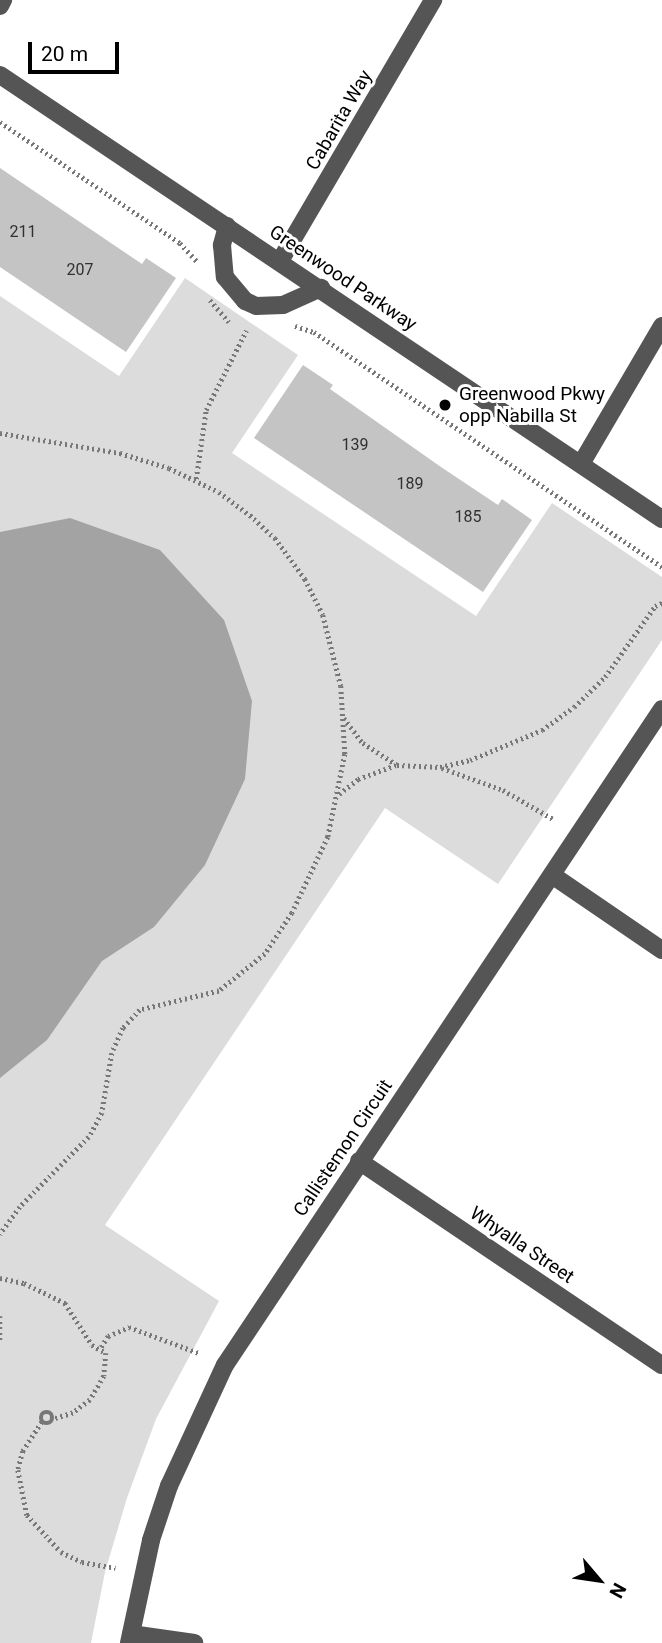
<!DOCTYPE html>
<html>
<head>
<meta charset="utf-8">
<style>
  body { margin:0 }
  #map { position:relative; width:662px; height:1643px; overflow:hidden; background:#fff; font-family:Roboto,sans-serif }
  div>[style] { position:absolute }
  .green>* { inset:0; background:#dcdcdc }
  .water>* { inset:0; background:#a3a3a3 }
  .building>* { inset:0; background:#c4c4c4 }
  .path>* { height:4.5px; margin-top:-2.25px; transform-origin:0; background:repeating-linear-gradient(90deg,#777 0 2px,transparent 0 5.5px) }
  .path>.ring { margin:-2.25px; padding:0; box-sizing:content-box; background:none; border:4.5px solid #777; border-radius:50% }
  .minor>* { height:18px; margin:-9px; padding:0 9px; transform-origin:9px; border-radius:9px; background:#555 }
  .dots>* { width:19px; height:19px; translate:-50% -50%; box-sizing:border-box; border:4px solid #fff; border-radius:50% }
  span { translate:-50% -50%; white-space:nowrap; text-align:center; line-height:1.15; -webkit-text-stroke:6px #fff; paint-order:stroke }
  .number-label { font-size:16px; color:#313131 }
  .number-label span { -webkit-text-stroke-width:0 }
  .street-label { font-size:19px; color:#000 }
  .poi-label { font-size:19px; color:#000 }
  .left { translate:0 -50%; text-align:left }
  .north { position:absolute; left:564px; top:1545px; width:70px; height:70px; -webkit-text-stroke:5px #fff; paint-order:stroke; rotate:119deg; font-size:19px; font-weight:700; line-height:28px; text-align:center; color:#000 }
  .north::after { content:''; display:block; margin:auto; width:24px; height:32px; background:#000; clip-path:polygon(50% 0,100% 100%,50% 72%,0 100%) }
  .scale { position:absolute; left:28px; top:42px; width:91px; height:32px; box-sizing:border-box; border:4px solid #000; border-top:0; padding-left:9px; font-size:21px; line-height:24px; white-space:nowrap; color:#000; -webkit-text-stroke:5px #fff; paint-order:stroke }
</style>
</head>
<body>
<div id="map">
  <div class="green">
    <div style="clip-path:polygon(185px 278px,298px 355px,232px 453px,476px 616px,552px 503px,662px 577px,662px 640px,498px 884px,385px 808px,105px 1225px,219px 1301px,156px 1419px,127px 1498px,105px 1572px,91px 1643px,0 1643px,0 296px,119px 376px)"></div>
  </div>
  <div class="water">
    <div style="clip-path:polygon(70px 518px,160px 550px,224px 620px,252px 701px,245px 779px,205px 865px,154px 927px,102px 961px,47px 1040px,0 1078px,0 532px)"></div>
  </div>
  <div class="building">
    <div style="clip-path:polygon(0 168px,142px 264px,146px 258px,176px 278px,126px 352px,0 267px)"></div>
    <div style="clip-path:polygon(303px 365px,333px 385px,330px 389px,441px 467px,498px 505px,502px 499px,532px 520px,483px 592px,254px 438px)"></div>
  </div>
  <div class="path">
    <div style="left:0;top:122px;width:217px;rotate:33.9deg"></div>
    <div style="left:180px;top:243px;width:26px;rotate:47deg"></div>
    <div style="left:210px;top:300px;width:29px;rotate:49deg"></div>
    <div style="left:295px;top:326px;width:20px;rotate:18deg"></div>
    <div style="left:314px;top:332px;width:420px;rotate:34deg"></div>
    <div style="left:0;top:433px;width:122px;rotate:9.5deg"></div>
    <div style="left:120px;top:453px;width:51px;rotate:17deg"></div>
    <div style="left:169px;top:468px;width:55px;rotate:25.6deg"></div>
    <div style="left:219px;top:492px;width:39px;rotate:37deg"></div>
    <div style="left:250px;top:515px;width:34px;rotate:43deg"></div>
    <div style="left:275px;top:538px;width:51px;rotate:53.8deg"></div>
    <div style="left:305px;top:579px;width:40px;rotate:63.4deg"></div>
    <div style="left:323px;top:615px;width:73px;rotate:75.8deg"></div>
    <div style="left:341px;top:686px;width:68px;rotate:86.6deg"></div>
    <div style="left:345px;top:754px;width:85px;rotate:101.6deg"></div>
    <div style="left:328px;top:837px;width:84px;rotate:115.3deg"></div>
    <div style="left:292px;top:913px;width:49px;rotate:123.4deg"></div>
    <div style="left:265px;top:954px;width:59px;rotate:141.2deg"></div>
    <div style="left:219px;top:991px;width:81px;rotate:166.5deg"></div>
    <div style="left:140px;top:1010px;width:25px;rotate:133deg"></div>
    <div style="left:123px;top:1028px;width:27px;rotate:114deg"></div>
    <div style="left:112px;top:1053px;width:61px;rotate:99.5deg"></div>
    <div style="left:102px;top:1113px;width:27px;rotate:118deg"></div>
    <div style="left:89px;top:1137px;width:98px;rotate:134.6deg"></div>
    <div style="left:20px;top:1207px;width:34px;rotate:126deg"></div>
    <div style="left:196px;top:479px;width:70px;rotate:-81.8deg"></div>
    <div style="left:206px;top:410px;width:89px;rotate:-63.1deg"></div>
    <div style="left:344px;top:718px;width:31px;rotate:53deg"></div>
    <div style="left:363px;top:743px;width:40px;rotate:32.9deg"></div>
    <div style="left:397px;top:765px;width:43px;rotate:2.7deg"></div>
    <div style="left:440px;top:767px;width:31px;rotate:-13deg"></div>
    <div style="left:470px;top:760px;width:78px;rotate:-22.6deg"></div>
    <div style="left:542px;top:730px;width:39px;rotate:-36deg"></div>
    <div style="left:574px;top:707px;width:43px;rotate:-44.1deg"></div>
    <div style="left:605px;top:677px;width:87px;rotate:-54.8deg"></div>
    <div style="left:655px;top:606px;width:8px;rotate:-23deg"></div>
    <div style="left:442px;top:768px;width:65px;rotate:19.8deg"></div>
    <div style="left:503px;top:790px;width:60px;rotate:30deg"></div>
    <div style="left:339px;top:794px;width:24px;rotate:-38deg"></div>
    <div style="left:358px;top:779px;width:40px;rotate:-20.2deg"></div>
    <div style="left:0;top:1278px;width:25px;rotate:12deg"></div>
    <div style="left:24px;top:1283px;width:46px;rotate:26deg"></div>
    <div style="left:65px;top:1303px;width:50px;rotate:57.3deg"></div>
    <div style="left:92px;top:1345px;width:16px;rotate:30deg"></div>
    <div style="left:106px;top:1353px;width:23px;rotate:95deg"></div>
    <div style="left:104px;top:1376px;width:28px;rotate:120deg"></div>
    <div style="left:90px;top:1400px;width:21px;rotate:143deg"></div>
    <div style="left:73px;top:1413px;width:21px;rotate:163deg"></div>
    <div style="left:0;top:1316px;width:27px;rotate:90deg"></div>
    <div style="left:101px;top:1347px;width:13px;rotate:-58deg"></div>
    <div style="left:108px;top:1336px;width:23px;rotate:-23deg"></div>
    <div style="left:129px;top:1327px;width:75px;rotate:20.4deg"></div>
    <div class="ring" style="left:41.5px;top:1412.5px;width:6.5px;height:6.5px"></div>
    <div style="left:42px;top:1422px;width:35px;rotate:123deg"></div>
    <div style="left:23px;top:1451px;width:20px;rotate:105deg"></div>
    <div style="left:18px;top:1470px;width:46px;rotate:78.7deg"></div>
    <div style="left:27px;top:1515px;width:50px;rotate:47.4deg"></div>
    <div style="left:61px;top:1552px;width:23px;rotate:25deg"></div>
    <div style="left:82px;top:1562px;width:34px;rotate:10deg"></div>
  </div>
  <div class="minor">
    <div style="left:0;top:6px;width:7px;rotate:-63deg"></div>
    <div style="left:0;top:75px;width:797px;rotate:33.85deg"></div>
    <div style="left:227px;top:226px;width:20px;rotate:105deg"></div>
    <div style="left:222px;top:245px;width:32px;rotate:85deg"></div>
    <div style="left:225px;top:277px;width:31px;rotate:50deg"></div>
    <div style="left:245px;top:301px;width:12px;rotate:24deg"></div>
    <div style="left:256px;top:306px;width:27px;rotate:-2deg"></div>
    <div style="left:283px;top:305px;width:42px;rotate:-24.1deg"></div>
    <div style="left:280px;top:261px;width:303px;rotate:-59.6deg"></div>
    <div style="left:581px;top:464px;width:160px;rotate:-59.6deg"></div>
    <div style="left:552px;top:875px;width:133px;rotate:34.3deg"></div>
    <div style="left:359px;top:1161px;width:365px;rotate:34deg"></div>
    <div style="left:131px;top:1634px;width:64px;rotate:8.1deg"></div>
    <div style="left:129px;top:1643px;width:105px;rotate:-77.9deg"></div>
    <div style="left:151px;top:1540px;width:57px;rotate:-71.6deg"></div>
    <div style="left:169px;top:1486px;width:133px;rotate:-65.2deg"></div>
    <div style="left:225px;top:1365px;width:788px;rotate:-56.33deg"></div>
  </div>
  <div class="dots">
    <div style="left:445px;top:405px;background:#000"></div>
  </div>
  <div class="number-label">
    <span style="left:23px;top:232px">211</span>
    <span style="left:80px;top:270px">207</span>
    <span style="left:355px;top:445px">139</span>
    <span style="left:410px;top:484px">189</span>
    <span style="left:468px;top:517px">185</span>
  </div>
  <div class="street-label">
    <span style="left:339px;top:120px;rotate:-60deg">Cabarita Way</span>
    <span style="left:343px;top:278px;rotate:34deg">Greenwood Parkway</span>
    <span style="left:343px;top:1148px;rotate:-56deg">Callistemon Circuit</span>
    <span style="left:522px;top:1245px;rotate:34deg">Whyalla Street</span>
  </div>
  <div class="poi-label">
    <span class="left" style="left:459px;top:405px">Greenwood Pkwy<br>opp Nabilla St</span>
  </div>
  <div class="north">N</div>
  <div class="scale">20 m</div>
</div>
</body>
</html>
